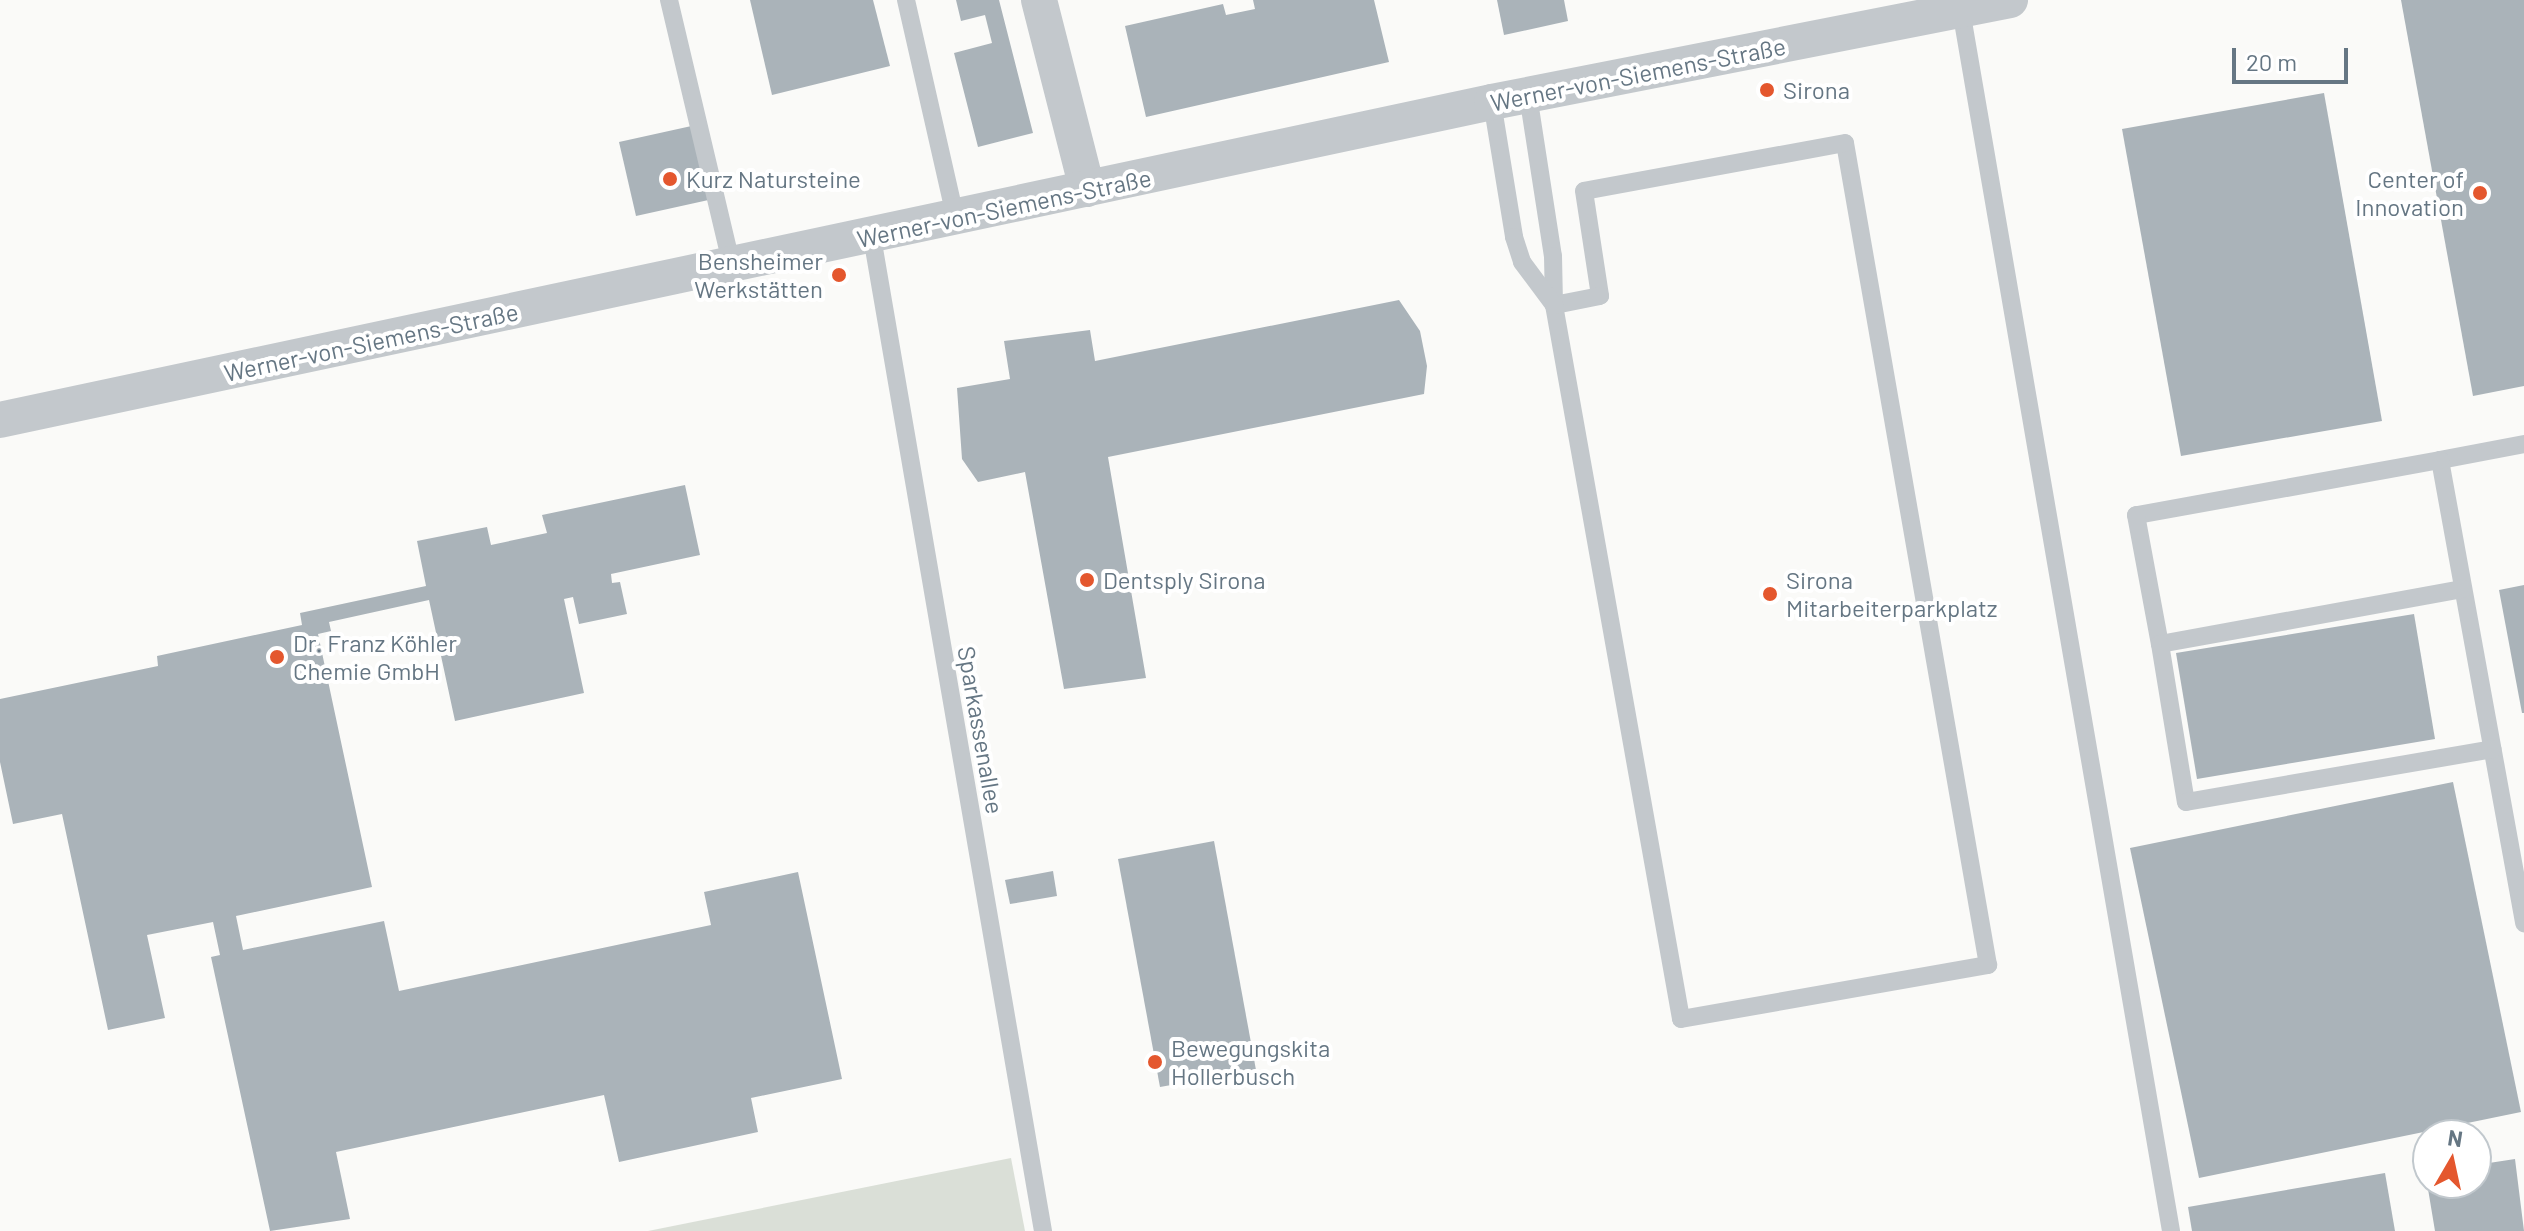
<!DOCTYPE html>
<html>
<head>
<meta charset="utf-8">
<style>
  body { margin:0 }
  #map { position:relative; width:2524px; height:1231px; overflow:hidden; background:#fafaf8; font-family:Barlow,sans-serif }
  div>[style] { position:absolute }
  .green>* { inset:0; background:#dadfd7 }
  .building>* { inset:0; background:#aab3b9 }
  .service>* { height:18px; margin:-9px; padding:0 9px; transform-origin:9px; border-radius:9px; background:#c3c8cc }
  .minor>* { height:36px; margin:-18px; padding:0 18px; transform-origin:18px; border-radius:18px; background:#c3c8cc }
  .dots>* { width:22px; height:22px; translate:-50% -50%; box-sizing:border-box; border:4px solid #fff; border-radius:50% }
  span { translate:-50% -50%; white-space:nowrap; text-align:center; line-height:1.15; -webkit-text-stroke:8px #fff; paint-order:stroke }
  .street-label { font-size:24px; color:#657683 }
  .poi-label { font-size:24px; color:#657683 }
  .left { translate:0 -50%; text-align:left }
  .right { translate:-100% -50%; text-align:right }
  .north { position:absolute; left:2412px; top:1119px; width:80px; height:80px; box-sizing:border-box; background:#fff; border:2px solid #c1c8cd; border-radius:50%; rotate:9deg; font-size:22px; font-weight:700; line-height:32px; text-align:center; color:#657683 }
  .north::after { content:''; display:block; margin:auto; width:28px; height:36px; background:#e4572e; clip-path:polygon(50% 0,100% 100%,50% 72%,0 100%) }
  .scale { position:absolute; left:2232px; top:48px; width:116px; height:36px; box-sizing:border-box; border:4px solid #657683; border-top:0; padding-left:10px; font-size:24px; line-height:28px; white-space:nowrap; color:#657683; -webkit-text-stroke:6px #fff; paint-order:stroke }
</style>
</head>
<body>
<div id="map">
  <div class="green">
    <div style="clip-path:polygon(1011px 1158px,1025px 1231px,648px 1231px)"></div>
  </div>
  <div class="building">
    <div style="clip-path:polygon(750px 0,873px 0,890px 66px,772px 95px)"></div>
    <div style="clip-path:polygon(956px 0,999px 0,1033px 133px,978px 147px,954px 53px,992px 43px,985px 15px,961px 21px)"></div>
    <div style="clip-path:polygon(1253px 0,1374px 0,1389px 62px,1146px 117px,1125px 26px,1223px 4px,1226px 15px,1255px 9px)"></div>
    <div style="clip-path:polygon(1497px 0,1564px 0,1568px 21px,1504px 35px)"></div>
    <div style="clip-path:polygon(2401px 0,2524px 0,2524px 386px,2473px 396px)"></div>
    <div style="clip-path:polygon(2324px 93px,2382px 421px,2181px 456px,2122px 129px)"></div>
    <div style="clip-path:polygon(696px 125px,713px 199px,636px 216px,619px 142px)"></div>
    <div style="clip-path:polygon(1399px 300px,1420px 331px,1427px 366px,1424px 394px,1108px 457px,1146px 678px,1064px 689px,1025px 472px,978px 482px,962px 459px,957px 388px,1010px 379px,1004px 341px,1090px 330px,1095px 361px)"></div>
    <div style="clip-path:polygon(685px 485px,700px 555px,611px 574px,612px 583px,620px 582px,627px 614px,579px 624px,573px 597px,564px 599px,584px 693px,455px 721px,429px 600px,329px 622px,331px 631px,318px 634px,372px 887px,236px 916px,243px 950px,384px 921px,399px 991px,711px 925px,704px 892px,798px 872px,842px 1079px,751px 1098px,758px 1132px,619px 1162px,604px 1095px,336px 1152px,350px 1219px,270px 1231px,211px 957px,220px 955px,213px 922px,147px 935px,165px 1018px,108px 1030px,62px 814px,13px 824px,0 762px,0 699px,158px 666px,157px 656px,302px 625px,300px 613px,426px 586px,417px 541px,487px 527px,491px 545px,547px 533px,542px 515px)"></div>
    <div style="clip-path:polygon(2524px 585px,2524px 713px,2522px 713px,2499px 590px)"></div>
    <div style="clip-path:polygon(2414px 614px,2435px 739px,2197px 779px,2176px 653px)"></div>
    <div style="clip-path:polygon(2453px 782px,2521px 1112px,2199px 1178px,2130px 848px)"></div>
    <div style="clip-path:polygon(1214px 841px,1256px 1070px,1160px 1087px,1118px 859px)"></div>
    <div style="clip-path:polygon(1053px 871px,1057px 896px,1010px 904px,1005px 880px)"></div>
    <div style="clip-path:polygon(2515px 1159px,2524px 1231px,2435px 1231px,2427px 1183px,2476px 1183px,2476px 1165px)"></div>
    <div style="clip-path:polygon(2385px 1173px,2395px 1231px,2192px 1231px,2188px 1207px)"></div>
  </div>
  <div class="service">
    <div style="left:669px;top:0;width:274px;rotate:76.7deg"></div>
    <div style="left:906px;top:0;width:226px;rotate:77.2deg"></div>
    <div style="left:1961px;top:10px;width:1239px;rotate:80.24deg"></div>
    <div style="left:1528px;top:95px;width:163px;rotate:81.2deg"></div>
    <div style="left:1553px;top:256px;width:49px;rotate:88.8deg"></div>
    <div style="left:1554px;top:305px;width:725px;rotate:79.91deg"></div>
    <div style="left:1681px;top:1019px;width:312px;rotate:-10deg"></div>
    <div style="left:1988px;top:965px;width:834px;rotate:-99.87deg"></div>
    <div style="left:1845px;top:143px;width:265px;rotate:169.6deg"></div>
    <div style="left:1584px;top:191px;width:106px;rotate:81.3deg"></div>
    <div style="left:1600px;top:296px;width:47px;rotate:168.9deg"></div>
    <div style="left:1492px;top:102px;width:137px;rotate:80.7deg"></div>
    <div style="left:1514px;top:237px;width:26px;rotate:72deg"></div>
    <div style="left:1522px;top:262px;width:54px;rotate:53.3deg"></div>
    <div style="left:872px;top:237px;width:1009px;rotate:80.24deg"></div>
    <div style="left:2524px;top:444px;width:86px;rotate:169.2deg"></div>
    <div style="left:2440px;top:460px;width:471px;rotate:79.7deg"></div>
    <div style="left:2440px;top:460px;width:309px;rotate:169.7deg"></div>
    <div style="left:2136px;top:515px;width:131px;rotate:79.5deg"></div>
    <div style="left:2160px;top:644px;width:308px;rotate:-10.3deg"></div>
    <div style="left:2160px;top:644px;width:160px;rotate:80.7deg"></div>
    <div style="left:2186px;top:802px;width:311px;rotate:-9.8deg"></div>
  </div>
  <div class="minor">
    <div style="left:1039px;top:0;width:195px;rotate:75.7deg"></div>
    <div style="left:0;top:420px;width:1526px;rotate:-12.03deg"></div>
    <div style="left:1492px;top:102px;width:528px;rotate:-11.14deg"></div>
  </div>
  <div class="dots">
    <div style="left:1767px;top:90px;background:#e4572e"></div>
    <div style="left:670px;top:179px;background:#e4572e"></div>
    <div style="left:2480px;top:193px;background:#e4572e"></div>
    <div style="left:839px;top:275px;background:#e4572e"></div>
    <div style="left:1087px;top:580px;background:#e4572e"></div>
    <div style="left:1770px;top:594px;background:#e4572e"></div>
    <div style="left:277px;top:657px;background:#e4572e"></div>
    <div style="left:1155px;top:1062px;background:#e4572e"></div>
  </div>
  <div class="street-label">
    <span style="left:1638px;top:74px;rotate:-11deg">Werner-von-Siemens-Straße</span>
    <span style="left:1004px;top:208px;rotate:-12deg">Werner-von-Siemens-Straße</span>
    <span style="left:371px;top:342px;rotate:-12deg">Werner-von-Siemens-Straße</span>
    <span style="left:981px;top:730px;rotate:80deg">Sparkassenallee</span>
  </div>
  <div class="poi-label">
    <span class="left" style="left:1783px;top:90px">Sirona</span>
    <span class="left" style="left:686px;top:179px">Kurz Natursteine</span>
    <span class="right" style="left:2464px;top:193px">Center of<br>Innovation</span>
    <span class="right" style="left:823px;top:275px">Bensheimer<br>Werkstätten</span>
    <span class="left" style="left:1103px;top:580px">Dentsply Sirona</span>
    <span class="left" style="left:1786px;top:594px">Sirona<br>Mitarbeiterparkplatz</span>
    <span class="left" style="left:293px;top:657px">Dr. Franz Köhler<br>Chemie GmbH</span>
    <span class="left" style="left:1171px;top:1062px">Bewegungskita<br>Hollerbusch</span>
  </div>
  <div class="north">N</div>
  <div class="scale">20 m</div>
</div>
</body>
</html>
